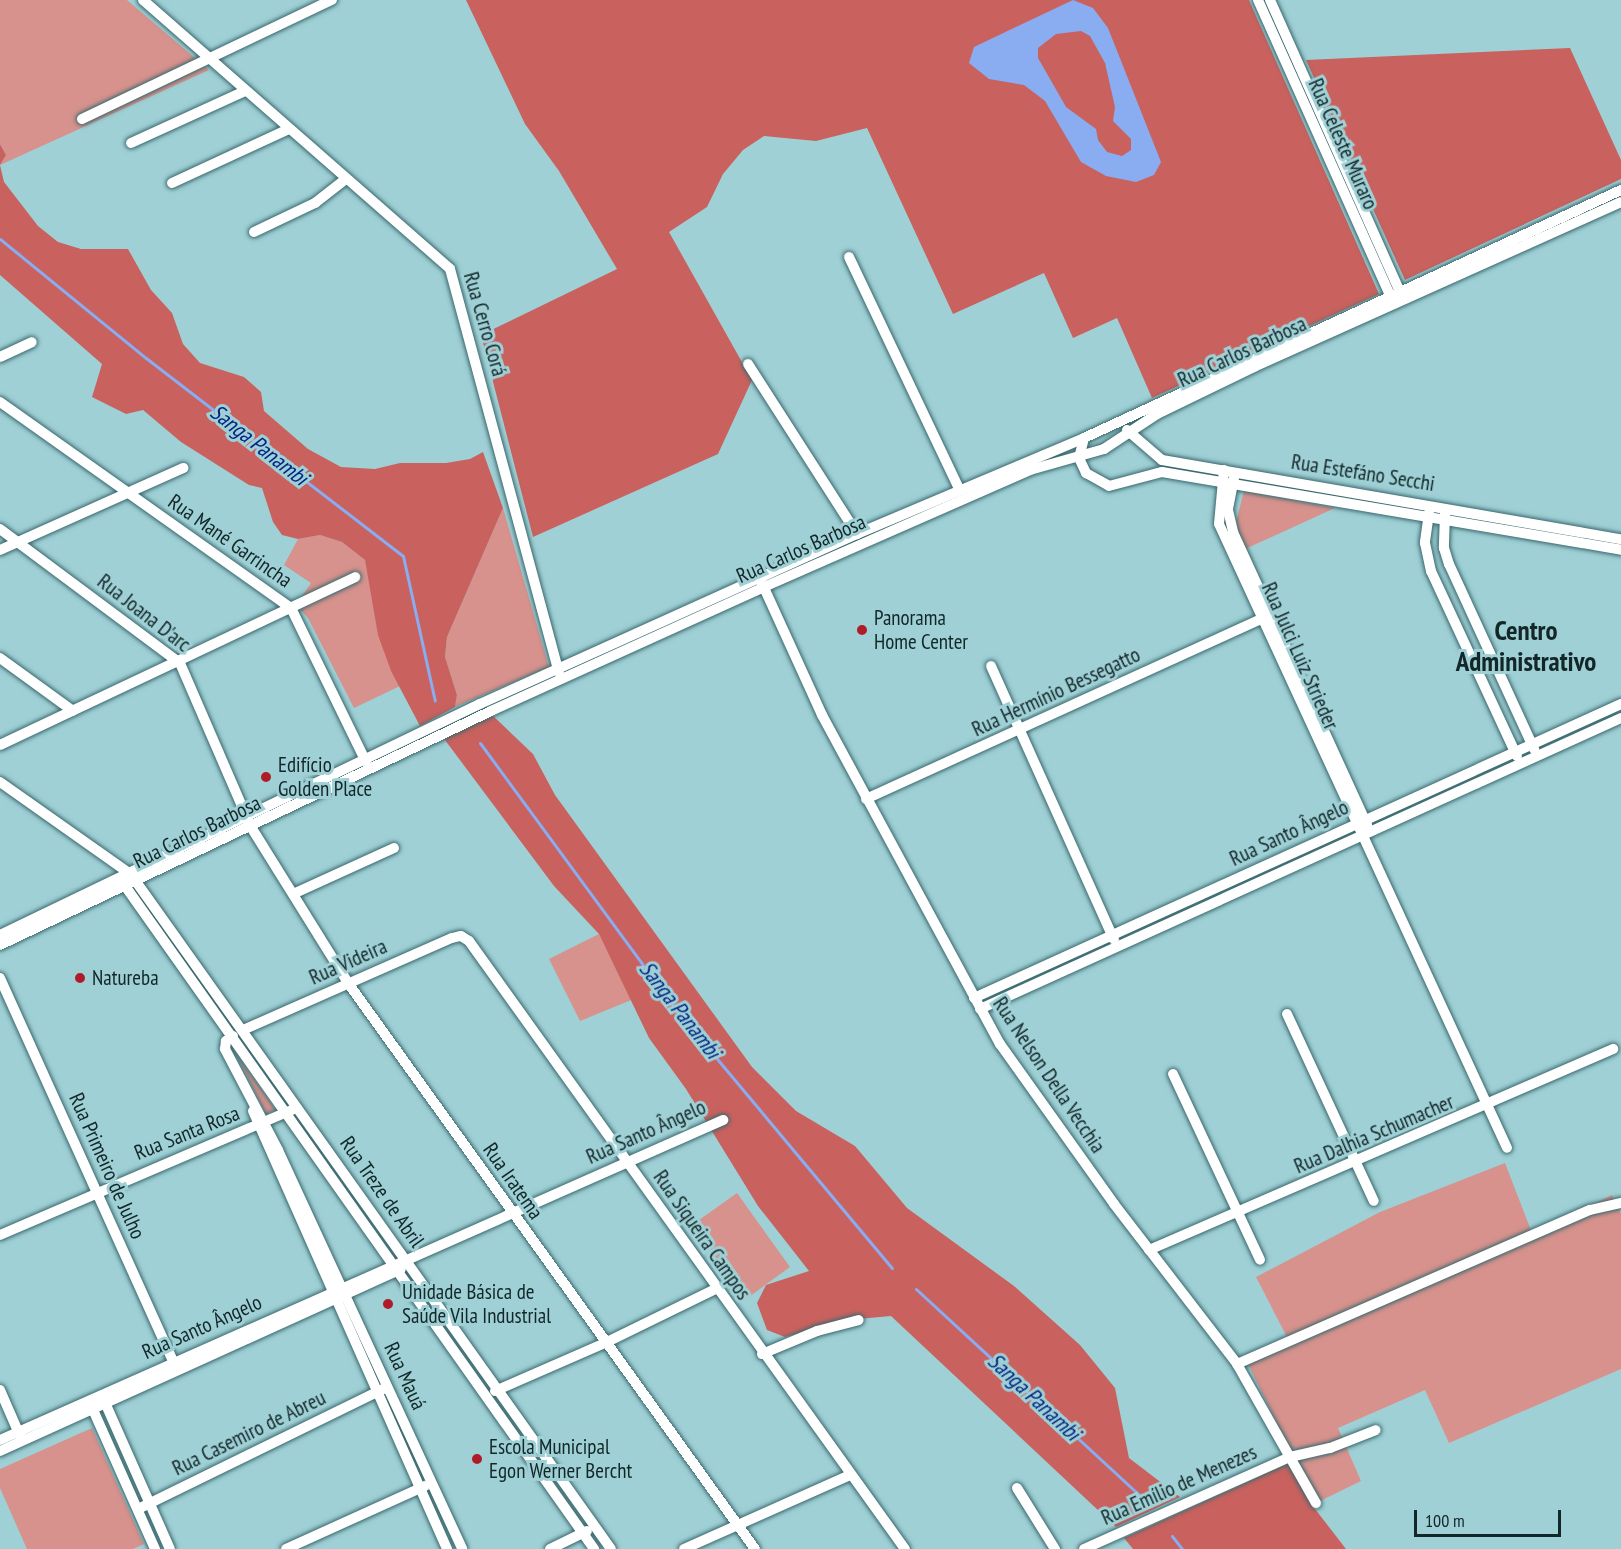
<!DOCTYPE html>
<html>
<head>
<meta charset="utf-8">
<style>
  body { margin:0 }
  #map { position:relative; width:1621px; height:1549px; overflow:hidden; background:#9fd0d5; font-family:"PT Sans Narrow",sans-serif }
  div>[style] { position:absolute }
  .green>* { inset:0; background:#d7928d }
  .forest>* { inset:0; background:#c9625e }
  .water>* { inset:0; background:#8aacf0 }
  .stream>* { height:3px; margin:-1.5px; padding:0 1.5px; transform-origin:1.5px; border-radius:1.5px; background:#8aacf0 }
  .roads { filter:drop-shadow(0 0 2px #39686d) drop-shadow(0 0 2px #39686d) }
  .minor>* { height:10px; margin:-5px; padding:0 5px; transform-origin:5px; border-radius:5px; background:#fff }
  .dots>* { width:16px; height:16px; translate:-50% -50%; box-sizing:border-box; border:3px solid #9fd0d5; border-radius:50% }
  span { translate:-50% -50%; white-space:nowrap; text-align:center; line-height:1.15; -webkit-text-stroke:6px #9fd0d5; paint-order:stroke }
  .street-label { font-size:21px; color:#132729 }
  .poi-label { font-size:21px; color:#132729 }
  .left { translate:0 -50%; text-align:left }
  .water-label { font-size:22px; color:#052686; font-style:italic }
  .district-label { font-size:27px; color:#132729; font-weight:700 }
  .scale { position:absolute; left:1414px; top:1510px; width:147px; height:27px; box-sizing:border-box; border:3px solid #132729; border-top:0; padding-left:8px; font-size:18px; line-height:21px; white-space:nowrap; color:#132729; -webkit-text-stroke:4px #9fd0d5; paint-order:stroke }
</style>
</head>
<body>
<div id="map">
  <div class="green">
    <div style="clip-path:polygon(0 0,127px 0,209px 70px,0 165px,6px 155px,0 144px)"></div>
    <div style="clip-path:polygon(1244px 491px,1335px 508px,1243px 550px,1234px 530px)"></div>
    <div style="clip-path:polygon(503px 508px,549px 667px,455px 707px,457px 695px,445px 657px,447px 637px)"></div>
    <div style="clip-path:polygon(320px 535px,342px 542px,365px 560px,387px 658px,400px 686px,354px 708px,308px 618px,296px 605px,311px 583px,284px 565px,298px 539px)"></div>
    <div style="clip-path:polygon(599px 934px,630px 996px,641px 996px,580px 1021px,549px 959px)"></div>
    <div style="clip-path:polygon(236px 1054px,271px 1103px,275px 1110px,266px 1114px)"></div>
    <div style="clip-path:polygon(1505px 1163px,1532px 1233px,1612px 1195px,1621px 1214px,1621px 1369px,1449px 1443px,1425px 1390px,1338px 1428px,1361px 1481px,1318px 1502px,1292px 1450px,1300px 1446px,1290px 1450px,1247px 1362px,1290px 1343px,1256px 1277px,1380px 1212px)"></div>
    <div style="clip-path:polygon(737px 1193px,790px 1267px,746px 1299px,692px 1225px)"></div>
    <div style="clip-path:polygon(92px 1428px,144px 1544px,133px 1549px,27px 1549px,0 1488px,0 1469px)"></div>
  </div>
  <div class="forest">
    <div style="clip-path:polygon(466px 0,1249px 0,1379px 294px,1152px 398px,1117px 318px,1073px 338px,1044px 273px,953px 314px,867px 128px,816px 141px,764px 136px,743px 150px,723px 174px,707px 207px,669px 232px,752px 380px,718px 454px,533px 537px,481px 335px,617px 269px,559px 171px,525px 124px)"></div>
    <div style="clip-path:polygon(1570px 48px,1621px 160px,1621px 179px,1405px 280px,1306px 60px)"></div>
    <div style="clip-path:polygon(0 144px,6px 155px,0 165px,4px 182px,38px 226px,58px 242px,81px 249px,128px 249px,151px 290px,172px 313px,183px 344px,200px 363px,244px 377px,261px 392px,264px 411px,308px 449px,341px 467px,375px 469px,400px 463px,446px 463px,470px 459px,483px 452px,503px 508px,447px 637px,445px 657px,457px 695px,455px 707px,420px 726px,391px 671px,378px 635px,365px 560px,342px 542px,320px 535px,298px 539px,282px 535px,273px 522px,262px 488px,249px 485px,181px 442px,143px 410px,126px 414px,92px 397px,102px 364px,0 275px)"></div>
    <div style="clip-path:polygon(490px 713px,533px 754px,555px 795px,752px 1067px,796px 1111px,855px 1146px,907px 1208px,1014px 1286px,1080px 1345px,1115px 1388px,1129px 1458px,1180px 1497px,1116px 1527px,891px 1316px,847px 1320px,785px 1337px,767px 1330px,757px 1303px,766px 1285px,809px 1271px,758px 1206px,686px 1089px,649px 1038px,599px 934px,554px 886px,442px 736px)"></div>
    <div style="clip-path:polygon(1289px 1463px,1312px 1505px,1346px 1549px,1133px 1549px,1124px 1538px)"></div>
  </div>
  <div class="water">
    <div style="clip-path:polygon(evenodd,1073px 0,1093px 8px,1108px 28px,1161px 162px,1154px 175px,1136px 182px,1106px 176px,1081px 162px,1045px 101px,1024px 85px,989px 79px,969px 63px,974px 47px,1073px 0,1081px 31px,1090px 36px,1105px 63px,1115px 107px,1113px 121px,1131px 139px,1131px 150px,1122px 156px,1107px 152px,1098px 140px,1096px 129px,1066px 107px,1038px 58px,1038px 48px,1056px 34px,1081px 31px)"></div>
  </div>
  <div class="stream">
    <div style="left:0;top:239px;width:188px;rotate:39.2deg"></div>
    <div style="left:146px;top:358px;width:324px;rotate:37.6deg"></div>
    <div style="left:403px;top:556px;width:148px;rotate:77.6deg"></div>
    <div style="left:480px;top:743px;width:333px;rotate:53.7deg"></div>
    <div style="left:677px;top:1011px;width:335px;rotate:50.1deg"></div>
    <div style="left:916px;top:1289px;width:320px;rotate:42.7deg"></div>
    <div style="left:1172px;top:1536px;width:16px;rotate:52deg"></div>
  </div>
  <div class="roads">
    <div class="minor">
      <div style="left:143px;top:0;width:408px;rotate:41.2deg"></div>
      <div style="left:450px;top:269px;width:418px;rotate:74.9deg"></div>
      <div style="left:1258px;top:0;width:326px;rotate:65.9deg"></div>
      <div style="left:1270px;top:0;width:324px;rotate:66deg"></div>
      <div style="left:82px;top:119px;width:277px;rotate:-25.5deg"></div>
      <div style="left:131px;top:143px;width:125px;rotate:-24.5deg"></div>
      <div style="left:172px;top:183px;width:129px;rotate:-24.8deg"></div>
      <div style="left:254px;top:232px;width:68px;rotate:-25.4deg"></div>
      <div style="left:315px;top:203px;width:39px;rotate:-38deg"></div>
      <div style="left:849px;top:257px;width:257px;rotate:64.6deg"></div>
      <div style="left:0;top:357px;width:35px;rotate:-25deg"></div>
      <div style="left:748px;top:364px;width:202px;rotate:57.3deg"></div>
      <div style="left:0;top:402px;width:357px;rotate:35.3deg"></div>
      <div style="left:291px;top:608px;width:171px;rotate:64deg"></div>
      <div style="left:1127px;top:430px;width:46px;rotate:40.6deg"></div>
      <div style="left:1162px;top:460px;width:466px;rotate:9.8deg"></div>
      <div style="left:1084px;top:438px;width:21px;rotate:104deg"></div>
      <div style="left:1079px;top:458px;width:17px;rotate:65deg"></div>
      <div style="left:1086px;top:473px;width:26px;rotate:29deg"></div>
      <div style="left:1109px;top:486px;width:55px;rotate:-14.8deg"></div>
      <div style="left:1162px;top:472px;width:466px;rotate:9.6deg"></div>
      <div style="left:1224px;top:470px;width:54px;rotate:95.3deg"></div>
      <div style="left:1219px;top:524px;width:687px;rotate:65.22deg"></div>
      <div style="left:1234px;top:478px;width:33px;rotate:101deg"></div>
      <div style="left:1228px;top:510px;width:23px;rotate:77deg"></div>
      <div style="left:1233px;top:532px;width:322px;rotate:65.4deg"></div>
      <div style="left:1429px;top:513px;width:30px;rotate:98deg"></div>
      <div style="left:1425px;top:543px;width:29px;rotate:78deg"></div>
      <div style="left:1431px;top:571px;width:204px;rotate:65.1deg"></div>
      <div style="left:1445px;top:514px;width:34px;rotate:92deg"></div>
      <div style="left:1444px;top:548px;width:17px;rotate:73deg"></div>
      <div style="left:1449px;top:564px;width:204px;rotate:65.3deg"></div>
      <div style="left:0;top:529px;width:224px;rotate:36.7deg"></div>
      <div style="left:180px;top:663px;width:179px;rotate:66.6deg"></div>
      <div style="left:251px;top:827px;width:184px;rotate:58.1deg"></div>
      <div style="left:348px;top:983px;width:697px;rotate:54.28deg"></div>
      <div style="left:0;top:550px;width:201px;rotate:-24.1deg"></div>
      <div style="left:761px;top:581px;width:147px;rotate:65.5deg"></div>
      <div style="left:822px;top:715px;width:374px;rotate:61.6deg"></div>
      <div style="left:1000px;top:1044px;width:196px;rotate:54.5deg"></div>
      <div style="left:1114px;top:1204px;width:202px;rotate:52.4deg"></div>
      <div style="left:1237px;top:1364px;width:160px;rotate:60.4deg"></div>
      <div style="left:0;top:658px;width:90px;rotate:36deg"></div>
      <div style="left:991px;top:666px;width:300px;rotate:65.8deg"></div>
      <div style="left:0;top:745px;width:393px;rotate:-25.3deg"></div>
      <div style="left:0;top:782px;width:158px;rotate:35.2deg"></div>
      <div style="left:129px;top:873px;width:13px;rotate:51deg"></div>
      <div style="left:137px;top:883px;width:817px;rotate:54.56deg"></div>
      <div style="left:866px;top:799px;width:434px;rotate:-24.5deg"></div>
      <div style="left:123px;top:883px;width:816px;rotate:54.73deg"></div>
      <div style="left:293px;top:894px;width:111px;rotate:-24.5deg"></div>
      <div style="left:0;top:935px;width:533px;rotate:-25.7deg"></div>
      <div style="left:480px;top:704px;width:414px;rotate:-24.3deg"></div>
      <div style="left:857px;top:534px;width:246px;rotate:-22.9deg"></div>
      <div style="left:1084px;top:438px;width:592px;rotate:-24.79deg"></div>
      <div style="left:0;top:945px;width:544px;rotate:-25.48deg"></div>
      <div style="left:491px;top:711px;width:300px;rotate:-24.4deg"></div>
      <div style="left:764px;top:587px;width:291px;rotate:-23.7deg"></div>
      <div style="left:1030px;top:470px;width:77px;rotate:-15.8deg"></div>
      <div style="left:1104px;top:449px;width:64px;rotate:-33.4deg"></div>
      <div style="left:1157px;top:414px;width:108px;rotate:-25.9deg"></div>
      <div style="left:1254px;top:367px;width:402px;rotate:-24.2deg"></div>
      <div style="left:0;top:978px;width:427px;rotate:65.7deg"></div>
      <div style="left:974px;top:998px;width:711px;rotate:-24.44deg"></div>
      <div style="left:980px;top:1009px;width:704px;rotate:-24.42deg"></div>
      <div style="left:1287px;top:1014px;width:206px;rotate:65.1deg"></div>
      <div style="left:243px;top:1030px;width:228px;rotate:-23.8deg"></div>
      <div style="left:452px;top:938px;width:9px;rotate:-13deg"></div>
      <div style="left:461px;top:936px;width:9px;rotate:32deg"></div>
      <div style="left:469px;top:941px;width:748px;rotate:54.36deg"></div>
      <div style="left:233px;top:1036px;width:9px;rotate:144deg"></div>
      <div style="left:226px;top:1041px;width:8px;rotate:97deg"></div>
      <div style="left:225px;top:1049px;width:114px;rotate:62.3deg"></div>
      <div style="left:278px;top:1150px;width:439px;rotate:65.2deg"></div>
      <div style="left:1173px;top:1074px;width:205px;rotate:64.9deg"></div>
      <div style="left:253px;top:1111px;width:479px;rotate:66.1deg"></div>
      <div style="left:0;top:1235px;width:318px;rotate:-23.2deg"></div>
      <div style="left:1149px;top:1250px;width:506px;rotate:-23.42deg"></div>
      <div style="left:762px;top:1354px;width:60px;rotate:-22.7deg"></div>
      <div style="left:817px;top:1331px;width:43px;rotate:-14.7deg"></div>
      <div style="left:1237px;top:1364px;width:385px;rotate:-23.6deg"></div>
      <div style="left:1590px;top:1210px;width:32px;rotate:-13deg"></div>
      <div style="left:0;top:1390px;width:52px;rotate:66.4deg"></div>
      <div style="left:495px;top:1391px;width:120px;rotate:-23.6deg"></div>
      <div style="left:605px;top:1343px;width:123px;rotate:-26.1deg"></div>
      <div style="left:103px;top:1398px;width:165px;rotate:66.1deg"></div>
      <div style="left:90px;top:1403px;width:160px;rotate:66deg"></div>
      <div style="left:0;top:1440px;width:791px;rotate:-23.87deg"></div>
      <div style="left:0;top:1451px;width:440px;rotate:-24.4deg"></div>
      <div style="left:1017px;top:1488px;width:72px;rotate:58.1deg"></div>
      <div style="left:138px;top:1509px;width:273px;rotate:-26.1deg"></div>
      <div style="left:286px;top:1549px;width:153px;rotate:-24.4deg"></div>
      <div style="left:550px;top:1549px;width:41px;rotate:-25.9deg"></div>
      <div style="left:684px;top:1549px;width:182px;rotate:-24deg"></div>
      <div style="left:1084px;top:1549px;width:226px;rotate:-24.1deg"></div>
      <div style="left:1290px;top:1457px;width:41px;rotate:-12.7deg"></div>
      <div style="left:1330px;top:1448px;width:49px;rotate:-21.4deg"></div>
    </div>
  </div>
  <div class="dots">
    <div style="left:862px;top:630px;background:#af1c28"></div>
    <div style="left:266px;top:777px;background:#af1c28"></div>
    <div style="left:80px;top:978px;background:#af1c28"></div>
    <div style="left:388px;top:1304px;background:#af1c28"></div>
    <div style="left:477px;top:1459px;background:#af1c28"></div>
  </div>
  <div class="street-label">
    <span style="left:1343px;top:144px;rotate:66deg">Rua Celeste Muraro</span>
    <span style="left:485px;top:324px;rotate:74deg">Rua Cerro Corá</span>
    <span style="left:1242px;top:352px;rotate:-25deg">Rua Carlos Barbosa</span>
    <span style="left:1363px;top:473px;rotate:9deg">Rua Estefáno Secchi</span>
    <span style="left:230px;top:541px;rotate:35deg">Rua Mané Garrincha</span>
    <span style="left:801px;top:549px;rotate:-24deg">Rua Carlos Barbosa</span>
    <span style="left:144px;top:613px;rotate:38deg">Rua Joana D'arc</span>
    <span style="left:1300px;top:656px;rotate:66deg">Rua Julci Luiz Strieder</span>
    <span style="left:1056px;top:692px;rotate:-25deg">Rua Hermínio Bessegatto</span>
    <span style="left:197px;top:832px;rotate:-26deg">Rua Carlos Barbosa</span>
    <span style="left:1289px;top:833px;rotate:-25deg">Rua Santo Ângelo</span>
    <span style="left:348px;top:962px;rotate:-24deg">Rua Videira</span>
    <span style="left:1049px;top:1075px;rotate:56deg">Rua Nelson Della Vecchia</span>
    <span style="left:646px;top:1132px;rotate:-24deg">Rua Santo Ângelo</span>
    <span style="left:187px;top:1133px;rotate:-22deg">Rua Santa Rosa</span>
    <span style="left:1374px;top:1134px;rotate:-23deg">Rua Dalhia Schumacher</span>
    <span style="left:107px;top:1166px;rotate:66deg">Rua Primeiro de Julho</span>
    <span style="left:513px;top:1181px;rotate:55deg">Rua Iratema</span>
    <span style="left:382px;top:1192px;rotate:55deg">Rua Treze de Abril</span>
    <span style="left:702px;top:1235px;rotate:55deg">Rua Siqueira Campos</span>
    <span style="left:202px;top:1327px;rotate:-24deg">Rua Santo Ângelo</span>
    <span style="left:405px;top:1376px;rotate:65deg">Rua Mauá</span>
    <span style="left:249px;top:1433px;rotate:-26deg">Rua Casemiro de Abreu</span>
    <span style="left:1179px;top:1485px;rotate:-24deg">Rua Emílio de Menezes</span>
  </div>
  <div class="poi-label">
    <span class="left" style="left:874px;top:630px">Panorama<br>Home Center</span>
    <span class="left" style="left:278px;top:777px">Edifício<br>Golden Place</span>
    <span class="left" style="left:92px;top:978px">Natureba</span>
    <span class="left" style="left:402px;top:1304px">Unidade Básica de<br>Saúde Vila Industrial</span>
    <span class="left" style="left:489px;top:1459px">Escola Municipal<br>Egon Werner Bercht</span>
  </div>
  <div class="water-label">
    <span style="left:259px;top:445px;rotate:38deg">Sanga Panambi</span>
    <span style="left:680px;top:1010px;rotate:52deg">Sanga Panambi</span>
    <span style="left:1034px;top:1397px;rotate:43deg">Sanga Panambi</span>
  </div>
  <div class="district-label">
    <span style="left:1526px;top:646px">Centro<br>Administrativo</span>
  </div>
  <div class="scale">100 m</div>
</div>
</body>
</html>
